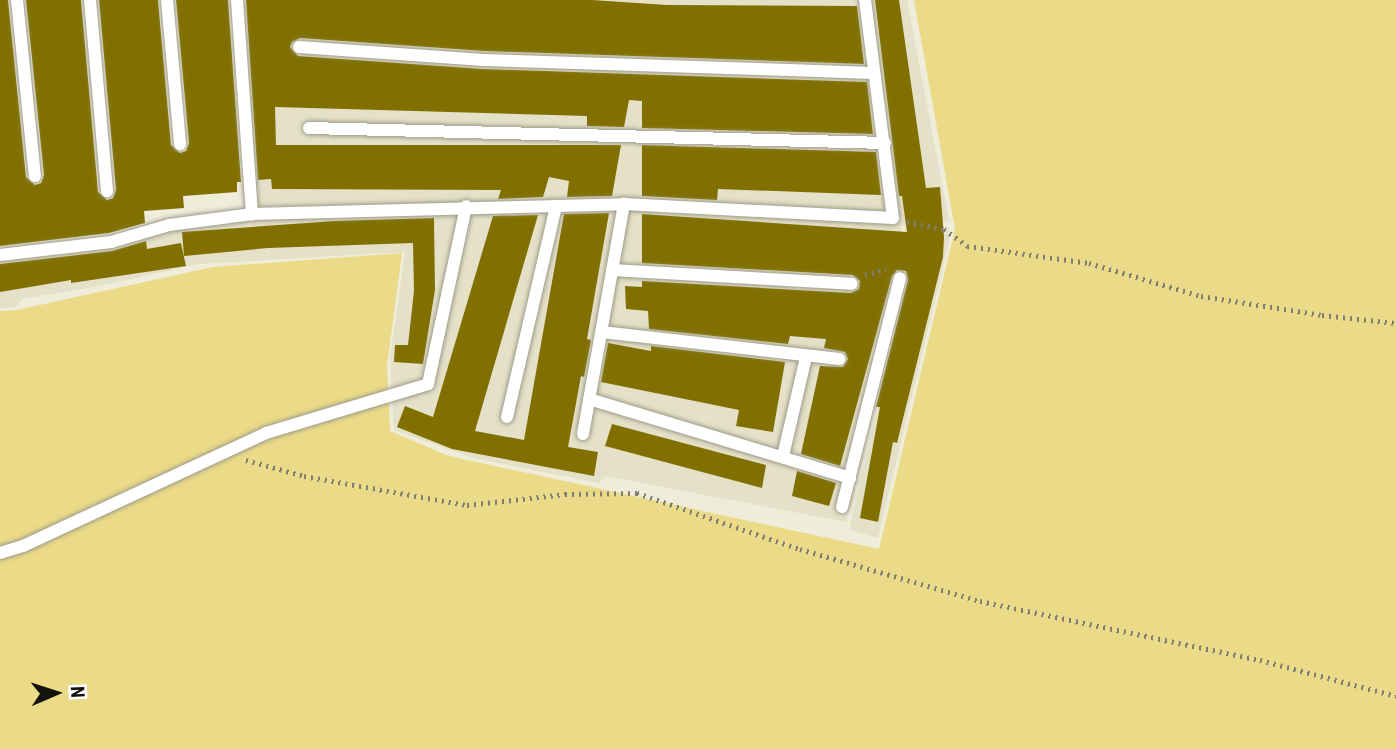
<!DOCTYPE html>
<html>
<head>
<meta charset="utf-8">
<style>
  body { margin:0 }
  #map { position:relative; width:1396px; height:749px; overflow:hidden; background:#efecda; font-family:"Roboto Condensed",sans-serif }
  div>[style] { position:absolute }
  .built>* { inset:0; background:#e5e1c8 }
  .green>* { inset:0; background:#ebdb88 }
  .building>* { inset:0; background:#817000 }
  .path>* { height:4.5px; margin-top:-2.25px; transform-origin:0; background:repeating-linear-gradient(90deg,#807e73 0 2px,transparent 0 7px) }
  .roads { filter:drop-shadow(0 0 2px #9d9b8a) drop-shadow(0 0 2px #9d9b8a) }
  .service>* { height:12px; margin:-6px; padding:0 6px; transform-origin:6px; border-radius:6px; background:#fff }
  span { translate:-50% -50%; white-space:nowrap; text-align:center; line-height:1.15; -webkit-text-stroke:7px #fff; paint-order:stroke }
  .north { position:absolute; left:21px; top:658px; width:70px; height:70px; -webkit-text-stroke:5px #fff; paint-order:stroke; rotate:87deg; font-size:19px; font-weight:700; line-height:28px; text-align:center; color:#13120c }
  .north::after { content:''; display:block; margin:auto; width:24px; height:32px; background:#13120c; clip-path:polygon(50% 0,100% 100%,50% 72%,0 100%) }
</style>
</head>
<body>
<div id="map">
  <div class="built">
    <div style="clip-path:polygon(240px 0,907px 0,949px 221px,901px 226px,907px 265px,846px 522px,605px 476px,599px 483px,473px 458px,394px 430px,390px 358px,405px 252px,199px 264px,94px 287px,22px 299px,16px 307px,0 308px,0 251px,99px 239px,256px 205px)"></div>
    <div style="clip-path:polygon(949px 227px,950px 238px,878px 538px,849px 530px,911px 268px,905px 228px)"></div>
  </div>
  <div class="green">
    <div style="clip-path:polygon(914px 0,1396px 0,1396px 749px,0 749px,0 311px,17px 310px,213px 267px,402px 253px,387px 365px,390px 431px,449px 456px,879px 549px,955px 229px)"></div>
  </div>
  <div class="building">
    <div style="clip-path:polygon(0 0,8px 0,26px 177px,35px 185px,41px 183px,44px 175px,26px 0,81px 0,98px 192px,107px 200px,113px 198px,116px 190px,99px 0,158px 0,171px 145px,180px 153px,186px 151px,189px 143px,176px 0,228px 0,241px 182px,237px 182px,237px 192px,183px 196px,184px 208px,144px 211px,145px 223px,109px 233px,0 246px)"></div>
    <div style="clip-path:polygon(246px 0,592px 0,667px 5px,857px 6px,864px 64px,484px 51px,300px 38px,292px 42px,290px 47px,298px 56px,483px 69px,867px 82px,873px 134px,642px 128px,642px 101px,629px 100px,624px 127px,587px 126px,587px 116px,275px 107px,276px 145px,621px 145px,612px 196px,567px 197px,569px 181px,549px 177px,543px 197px,498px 199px,501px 190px,272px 189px,271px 179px,258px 180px)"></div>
    <div style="clip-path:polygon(875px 0,899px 0,926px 188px,940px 187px,944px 237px,943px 257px,897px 443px,893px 442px,878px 522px,860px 518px,880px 407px,876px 407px,908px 280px,906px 271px,897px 270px,892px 276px,840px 466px,801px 454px,820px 366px,843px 367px,848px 359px,845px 352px,824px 348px,826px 339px,790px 336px,788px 344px,649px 329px,648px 311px,626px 309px,625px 286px,642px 287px,642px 281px,851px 293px,859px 289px,860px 281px,853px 275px,642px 263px,642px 214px,907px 232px,902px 196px,899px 196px)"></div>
    <div style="clip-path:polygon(642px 145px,876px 152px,881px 195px,718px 189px,717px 200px,642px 196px)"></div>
    <div style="clip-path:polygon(609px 213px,587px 339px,591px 340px,584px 377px,581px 376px,568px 447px,598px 452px,594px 476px,452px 449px,397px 427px,405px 406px,433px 417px,493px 216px,538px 215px,475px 431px,524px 440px,564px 214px)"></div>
    <div style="clip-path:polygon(434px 218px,435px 290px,423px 364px,394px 362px,395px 345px,408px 345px,414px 291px,413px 243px,268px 248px,184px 256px,182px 232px,334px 221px)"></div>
    <div style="clip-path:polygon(146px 241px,147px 249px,181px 243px,186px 266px,71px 283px,71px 280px,0 292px,0 264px,112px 251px)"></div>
    <div style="clip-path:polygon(608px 343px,651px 351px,651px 346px,785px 362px,773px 432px,736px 426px,739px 410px,601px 382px)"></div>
    <div style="clip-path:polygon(612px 424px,766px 465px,762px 488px,605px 446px)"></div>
    <div style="clip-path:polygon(797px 471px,836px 483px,829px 506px,792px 496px)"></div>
  </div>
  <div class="path">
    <div style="left:907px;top:222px;width:38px;rotate:11deg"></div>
    <div style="left:944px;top:229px;width:29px;rotate:36deg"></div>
    <div style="left:967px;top:246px;width:123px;rotate:7.9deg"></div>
    <div style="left:1089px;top:263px;width:117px;rotate:16.4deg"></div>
    <div style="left:1201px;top:296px;width:122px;rotate:8.9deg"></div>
    <div style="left:1322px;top:315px;width:74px;rotate:6.2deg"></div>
    <div style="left:865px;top:275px;width:22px;rotate:-16deg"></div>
    <div style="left:246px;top:460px;width:60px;rotate:15.4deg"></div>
    <div style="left:304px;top:476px;width:166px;rotate:10.1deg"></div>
    <div style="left:467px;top:505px;width:99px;rotate:-6.4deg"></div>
    <div style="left:565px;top:494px;width:72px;rotate:-0.8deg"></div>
    <div style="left:637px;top:493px;width:172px;rotate:19deg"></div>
    <div style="left:800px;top:549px;width:187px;rotate:16.1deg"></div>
    <div style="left:980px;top:601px;width:286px;rotate:11.9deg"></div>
    <div style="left:1260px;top:660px;width:141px;rotate:14.8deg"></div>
  </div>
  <div class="roads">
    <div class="service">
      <div style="left:17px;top:0;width:177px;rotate:84.2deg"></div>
      <div style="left:90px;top:0;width:192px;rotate:84.9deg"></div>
      <div style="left:167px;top:0;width:145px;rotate:84.8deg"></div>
      <div style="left:237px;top:0;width:215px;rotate:86deg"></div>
      <div style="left:299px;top:47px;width:185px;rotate:4deg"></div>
      <div style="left:484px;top:60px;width:389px;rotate:1.9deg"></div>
      <div style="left:309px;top:128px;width:576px;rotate:1.49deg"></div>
      <div style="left:0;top:255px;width:112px;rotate:-6.7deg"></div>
      <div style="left:111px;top:242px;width:60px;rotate:-16.3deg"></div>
      <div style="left:169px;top:225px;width:84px;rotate:-7.5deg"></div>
      <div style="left:252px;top:214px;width:372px;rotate:-1.5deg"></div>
      <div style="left:624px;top:204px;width:269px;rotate:3deg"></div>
      <div style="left:893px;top:218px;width:220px;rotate:-97.3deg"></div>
      <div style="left:612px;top:270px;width:240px;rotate:3.3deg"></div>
      <div style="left:602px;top:332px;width:239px;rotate:6.5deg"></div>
      <div style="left:589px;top:399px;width:273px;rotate:16.8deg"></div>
      <div style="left:507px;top:417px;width:217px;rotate:-76.9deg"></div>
      <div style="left:583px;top:434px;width:234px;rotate:-79.9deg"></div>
      <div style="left:783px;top:456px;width:102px;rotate:-76.9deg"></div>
      <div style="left:842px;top:507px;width:236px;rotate:-75.8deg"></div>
      <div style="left:0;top:553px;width:24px;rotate:-17deg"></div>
      <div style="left:23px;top:546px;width:268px;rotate:-24.9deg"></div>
      <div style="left:266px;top:433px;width:169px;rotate:-16.8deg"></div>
      <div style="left:428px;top:384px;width:182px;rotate:-77.9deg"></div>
    </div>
  </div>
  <div class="north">N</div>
</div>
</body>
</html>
